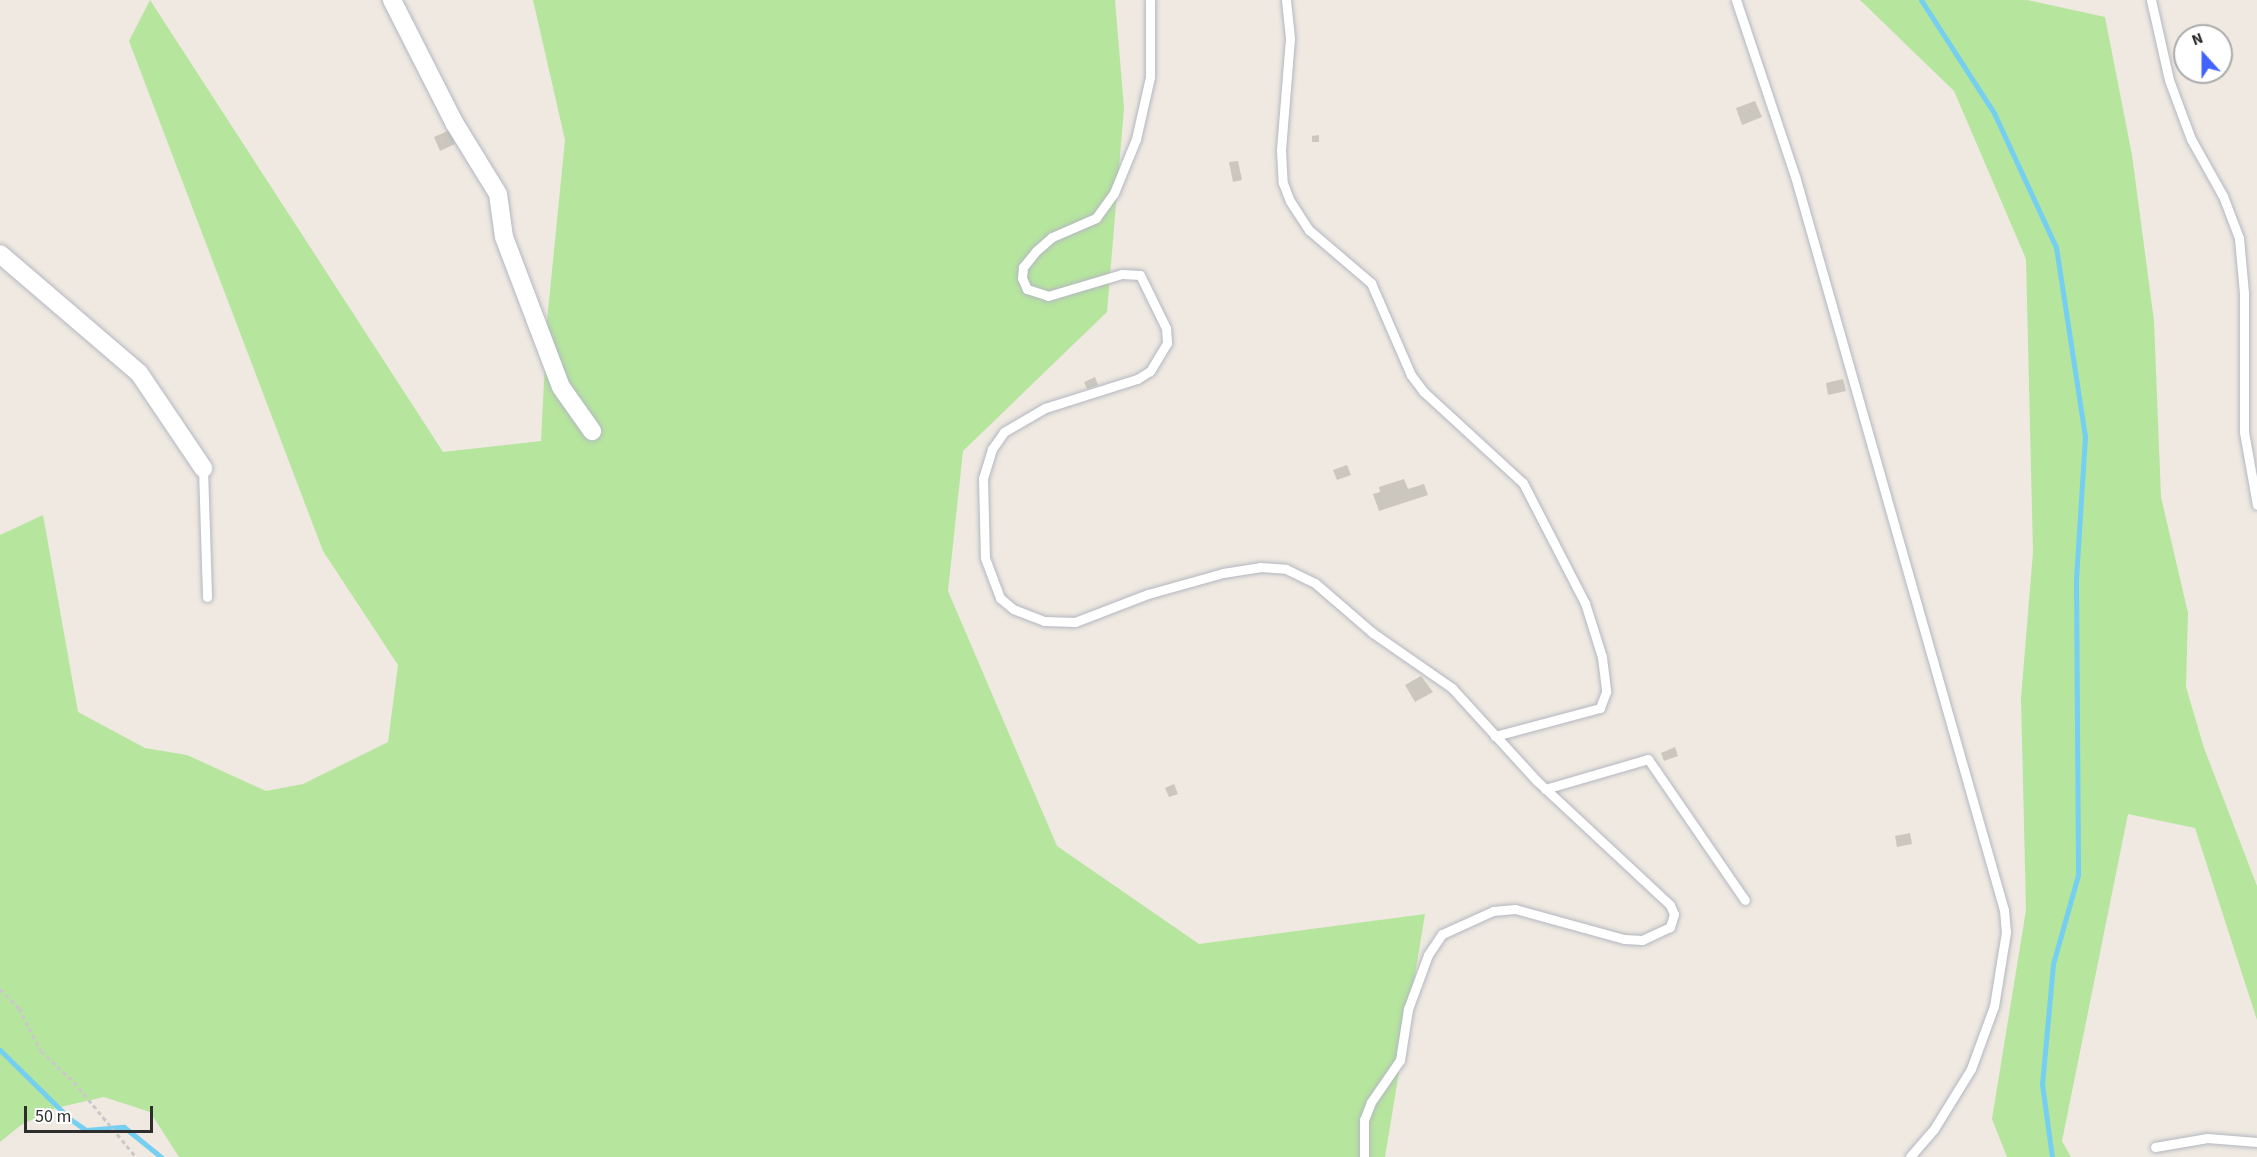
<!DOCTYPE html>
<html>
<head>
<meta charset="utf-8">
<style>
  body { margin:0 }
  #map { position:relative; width:2257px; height:1157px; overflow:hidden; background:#efe9e1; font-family:"Source Sans 3",sans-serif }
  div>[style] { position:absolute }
  .green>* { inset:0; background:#b6e59e }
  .stream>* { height:5px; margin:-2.5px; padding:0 2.5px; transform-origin:2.5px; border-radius:2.5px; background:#75cff0 }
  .building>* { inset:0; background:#cbc7bf }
  .path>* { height:3px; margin-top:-1.5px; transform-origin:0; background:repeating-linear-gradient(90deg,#c9c9c9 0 4.5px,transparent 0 7.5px) }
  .roads { filter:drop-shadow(0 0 2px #b4b7c1) drop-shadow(0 0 2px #b4b7c1) }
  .service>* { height:9px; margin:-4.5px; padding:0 4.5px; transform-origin:4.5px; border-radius:4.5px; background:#fff }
  .minor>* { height:18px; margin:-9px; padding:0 9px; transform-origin:9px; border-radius:9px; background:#fff }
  span { translate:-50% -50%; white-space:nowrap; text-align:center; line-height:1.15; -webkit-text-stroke:6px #fff; paint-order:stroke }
  .north { position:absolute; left:2173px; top:24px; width:60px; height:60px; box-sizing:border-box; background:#fff; border:2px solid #ababab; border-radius:50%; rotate:339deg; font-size:16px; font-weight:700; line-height:24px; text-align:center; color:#2e2e2e }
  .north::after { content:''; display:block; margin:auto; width:21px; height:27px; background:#4264fb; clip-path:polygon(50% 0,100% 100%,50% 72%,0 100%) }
  .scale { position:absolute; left:24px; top:1106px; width:129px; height:27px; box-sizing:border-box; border:3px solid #2e2e2e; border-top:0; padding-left:8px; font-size:18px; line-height:21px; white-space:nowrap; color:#2e2e2e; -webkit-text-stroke:4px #fff; paint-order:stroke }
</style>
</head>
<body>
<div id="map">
  <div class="green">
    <div style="clip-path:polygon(150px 0,443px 452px,541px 441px,547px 321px,565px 140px,533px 0,1115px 0,1124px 108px,1107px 312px,963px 451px,948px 591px,1057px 846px,1199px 944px,1425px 914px,1385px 1157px,179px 1157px,150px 1112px,104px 1097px,56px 1108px,21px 1125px,0 1142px,0 535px,43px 515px,78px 712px,145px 748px,187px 755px,266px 791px,303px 784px,388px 742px,398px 665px,323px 551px,129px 41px)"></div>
    <div style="clip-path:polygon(1860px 0,2027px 0,2105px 17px,2132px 155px,2154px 321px,2161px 497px,2188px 613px,2186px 687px,2204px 748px,2257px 886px,2257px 1020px,2195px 828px,2128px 814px,2062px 1141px,2071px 1157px,2007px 1157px,1992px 1119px,2026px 910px,2021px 698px,2033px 552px,2026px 259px,1954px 91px)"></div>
  </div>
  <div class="stream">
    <div style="left:1921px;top:0;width:135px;rotate:57.1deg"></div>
    <div style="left:1994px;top:113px;width:148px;rotate:65.2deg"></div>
    <div style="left:2056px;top:247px;width:191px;rotate:81.3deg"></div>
    <div style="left:2085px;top:436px;width:145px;rotate:93.6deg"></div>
    <div style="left:2076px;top:581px;width:294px;rotate:89.6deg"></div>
    <div style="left:2078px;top:875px;width:92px;rotate:105.7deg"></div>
    <div style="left:2053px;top:964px;width:121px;rotate:95.2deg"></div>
    <div style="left:2042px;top:1084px;width:74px;rotate:82.2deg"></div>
    <div style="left:0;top:1050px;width:98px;rotate:44.6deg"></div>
    <div style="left:70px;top:1119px;width:19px;rotate:35deg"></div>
    <div style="left:86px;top:1130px;width:38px;rotate:-5deg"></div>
    <div style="left:124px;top:1127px;width:48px;rotate:39deg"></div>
  </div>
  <div class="building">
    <div style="clip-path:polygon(1755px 101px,1762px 117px,1742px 125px,1736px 108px)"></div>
    <div style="clip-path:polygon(450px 130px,455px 144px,440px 151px,434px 137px)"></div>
    <div style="clip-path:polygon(1319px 135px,1319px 142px,1312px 142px,1312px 136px)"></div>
    <div style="clip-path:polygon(1238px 161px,1242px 180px,1233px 182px,1229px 162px)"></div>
    <div style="clip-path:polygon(1095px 377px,1098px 385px,1087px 389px,1084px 382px)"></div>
    <div style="clip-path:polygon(1843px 379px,1846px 391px,1828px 395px,1826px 383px)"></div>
    <div style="clip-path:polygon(1347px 465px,1351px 475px,1337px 480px,1333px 470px)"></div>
    <div style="clip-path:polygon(1404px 479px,1408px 489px,1424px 484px,1428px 495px,1379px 511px,1373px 494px,1380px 492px,1379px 487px)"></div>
    <div style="clip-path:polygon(1421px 676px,1433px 692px,1415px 702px,1405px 685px)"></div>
    <div style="clip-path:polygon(1675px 747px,1678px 756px,1664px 761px,1661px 753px)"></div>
    <div style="clip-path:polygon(1174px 784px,1178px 794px,1169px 797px,1165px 788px)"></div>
    <div style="clip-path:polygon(1910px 833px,1912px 844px,1897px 847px,1895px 836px)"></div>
  </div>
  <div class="path">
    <div style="left:0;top:989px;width:27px;rotate:45deg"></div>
    <div style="left:19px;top:1008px;width:48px;rotate:62.9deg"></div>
    <div style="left:41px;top:1051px;width:45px;rotate:43.2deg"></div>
    <div style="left:74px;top:1082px;width:97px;rotate:50.4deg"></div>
  </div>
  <div class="roads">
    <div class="service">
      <div style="left:1150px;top:0;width:77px;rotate:90deg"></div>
      <div style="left:1150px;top:77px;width:64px;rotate:102.7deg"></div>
      <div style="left:1136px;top:139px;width:58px;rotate:112.2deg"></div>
      <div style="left:1114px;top:193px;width:31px;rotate:126deg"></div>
      <div style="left:1096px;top:218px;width:48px;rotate:156.6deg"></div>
      <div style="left:1052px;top:237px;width:21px;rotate:139deg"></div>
      <div style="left:1036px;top:251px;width:21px;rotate:129deg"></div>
      <div style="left:1023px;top:267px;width:11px;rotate:95deg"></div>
      <div style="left:1022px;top:278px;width:12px;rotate:66deg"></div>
      <div style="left:1027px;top:289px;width:22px;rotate:18deg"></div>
      <div style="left:1048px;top:296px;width:77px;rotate:-16.6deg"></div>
      <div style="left:1122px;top:274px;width:18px;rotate:3deg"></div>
      <div style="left:1140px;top:275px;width:59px;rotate:63.9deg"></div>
      <div style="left:1166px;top:328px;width:15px;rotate:86deg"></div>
      <div style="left:1167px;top:343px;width:33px;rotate:121deg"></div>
      <div style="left:1150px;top:371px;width:15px;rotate:148deg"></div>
      <div style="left:1137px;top:379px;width:96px;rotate:162.5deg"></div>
      <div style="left:1045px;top:408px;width:48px;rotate:149.7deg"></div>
      <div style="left:1004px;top:432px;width:21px;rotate:125deg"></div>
      <div style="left:992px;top:449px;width:30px;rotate:107deg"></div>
      <div style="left:983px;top:478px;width:80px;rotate:88.6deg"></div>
      <div style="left:985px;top:558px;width:43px;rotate:69.4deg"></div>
      <div style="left:1000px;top:598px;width:17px;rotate:40deg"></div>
      <div style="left:1013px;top:609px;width:33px;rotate:21deg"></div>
      <div style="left:1044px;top:621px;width:31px;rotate:2deg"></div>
      <div style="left:1075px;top:622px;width:78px;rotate:-21deg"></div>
      <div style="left:1148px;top:594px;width:78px;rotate:-15.6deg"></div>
      <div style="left:1223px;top:573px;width:37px;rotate:-9deg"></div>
      <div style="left:1260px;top:567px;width:26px;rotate:4deg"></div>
      <div style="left:1286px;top:569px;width:32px;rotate:26deg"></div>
      <div style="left:1315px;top:583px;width:77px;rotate:40.8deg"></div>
      <div style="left:1373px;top:633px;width:96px;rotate:34.8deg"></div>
      <div style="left:1452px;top:688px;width:125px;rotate:47.6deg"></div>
      <div style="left:1536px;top:780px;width:183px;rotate:43deg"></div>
      <div style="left:1670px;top:905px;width:10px;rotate:66deg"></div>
      <div style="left:1674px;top:914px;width:14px;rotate:107deg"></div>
      <div style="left:1670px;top:927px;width:31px;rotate:155deg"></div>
      <div style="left:1642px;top:940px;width:18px;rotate:-177deg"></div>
      <div style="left:1624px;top:939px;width:113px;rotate:-164.6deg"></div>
      <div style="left:1515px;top:909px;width:22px;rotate:175deg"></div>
      <div style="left:1493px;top:911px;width:56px;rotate:155.7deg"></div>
      <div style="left:1442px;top:934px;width:25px;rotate:124deg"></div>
      <div style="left:1428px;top:955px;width:58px;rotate:110.3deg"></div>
      <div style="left:1408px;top:1009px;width:52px;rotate:98.9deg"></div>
      <div style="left:1400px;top:1060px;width:51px;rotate:124.6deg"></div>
      <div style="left:1371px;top:1102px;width:19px;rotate:111deg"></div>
      <div style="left:1364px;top:1120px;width:37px;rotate:90deg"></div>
      <div style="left:1286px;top:0;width:38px;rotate:84deg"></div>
      <div style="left:1290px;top:38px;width:112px;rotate:94.6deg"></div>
      <div style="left:1281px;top:150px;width:33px;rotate:87deg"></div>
      <div style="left:1283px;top:183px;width:19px;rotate:69deg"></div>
      <div style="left:1290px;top:201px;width:35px;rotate:57deg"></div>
      <div style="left:1309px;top:230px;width:82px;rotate:40.5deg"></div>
      <div style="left:1371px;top:283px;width:100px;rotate:66.5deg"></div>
      <div style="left:1411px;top:375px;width:21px;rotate:53deg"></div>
      <div style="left:1424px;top:392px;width:134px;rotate:42.6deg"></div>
      <div style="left:1523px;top:483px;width:135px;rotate:62.7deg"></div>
      <div style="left:1585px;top:603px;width:57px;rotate:72.5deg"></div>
      <div style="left:1602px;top:657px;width:35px;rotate:83deg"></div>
      <div style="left:1606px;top:692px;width:17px;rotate:111deg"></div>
      <div style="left:1600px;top:708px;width:109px;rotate:165.1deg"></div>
      <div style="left:1736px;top:0;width:186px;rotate:71.5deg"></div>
      <div style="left:1795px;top:176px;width:763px;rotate:74.11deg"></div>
      <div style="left:2004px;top:910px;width:22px;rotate:85deg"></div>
      <div style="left:2006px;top:932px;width:75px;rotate:99.2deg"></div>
      <div style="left:1994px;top:1006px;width:67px;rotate:110.1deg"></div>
      <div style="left:1971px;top:1069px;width:70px;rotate:121.7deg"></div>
      <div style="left:1934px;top:1129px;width:37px;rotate:131deg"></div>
      <div style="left:2151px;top:0;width:82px;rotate:77.3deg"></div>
      <div style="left:2169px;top:80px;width:63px;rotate:69.6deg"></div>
      <div style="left:2191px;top:139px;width:65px;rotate:60.7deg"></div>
      <div style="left:2223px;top:196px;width:45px;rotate:69.1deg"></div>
      <div style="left:2239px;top:238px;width:55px;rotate:84.8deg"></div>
      <div style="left:2244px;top:293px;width:139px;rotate:90deg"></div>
      <div style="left:2244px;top:432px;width:74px;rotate:79.9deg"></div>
      <div style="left:203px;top:468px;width:129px;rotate:88.2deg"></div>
      <div style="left:1545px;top:789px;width:107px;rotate:-16.2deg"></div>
      <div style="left:1648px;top:759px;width:171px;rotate:55.5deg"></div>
      <div style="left:2155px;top:1147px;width:53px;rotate:-9.8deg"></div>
      <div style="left:2207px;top:1138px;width:50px;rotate:4.6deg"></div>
    </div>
    <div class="minor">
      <div style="left:392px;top:0;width:139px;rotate:63.1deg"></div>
      <div style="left:455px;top:124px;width:82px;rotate:58.4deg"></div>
      <div style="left:498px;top:194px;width:43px;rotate:82.1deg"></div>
      <div style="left:504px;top:237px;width:160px;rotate:69.2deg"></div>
      <div style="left:561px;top:387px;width:54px;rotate:54.8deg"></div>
      <div style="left:0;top:254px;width:183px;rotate:40.6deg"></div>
      <div style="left:139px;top:373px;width:115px;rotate:56deg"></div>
    </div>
  </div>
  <div class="north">N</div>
  <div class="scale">50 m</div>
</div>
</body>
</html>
